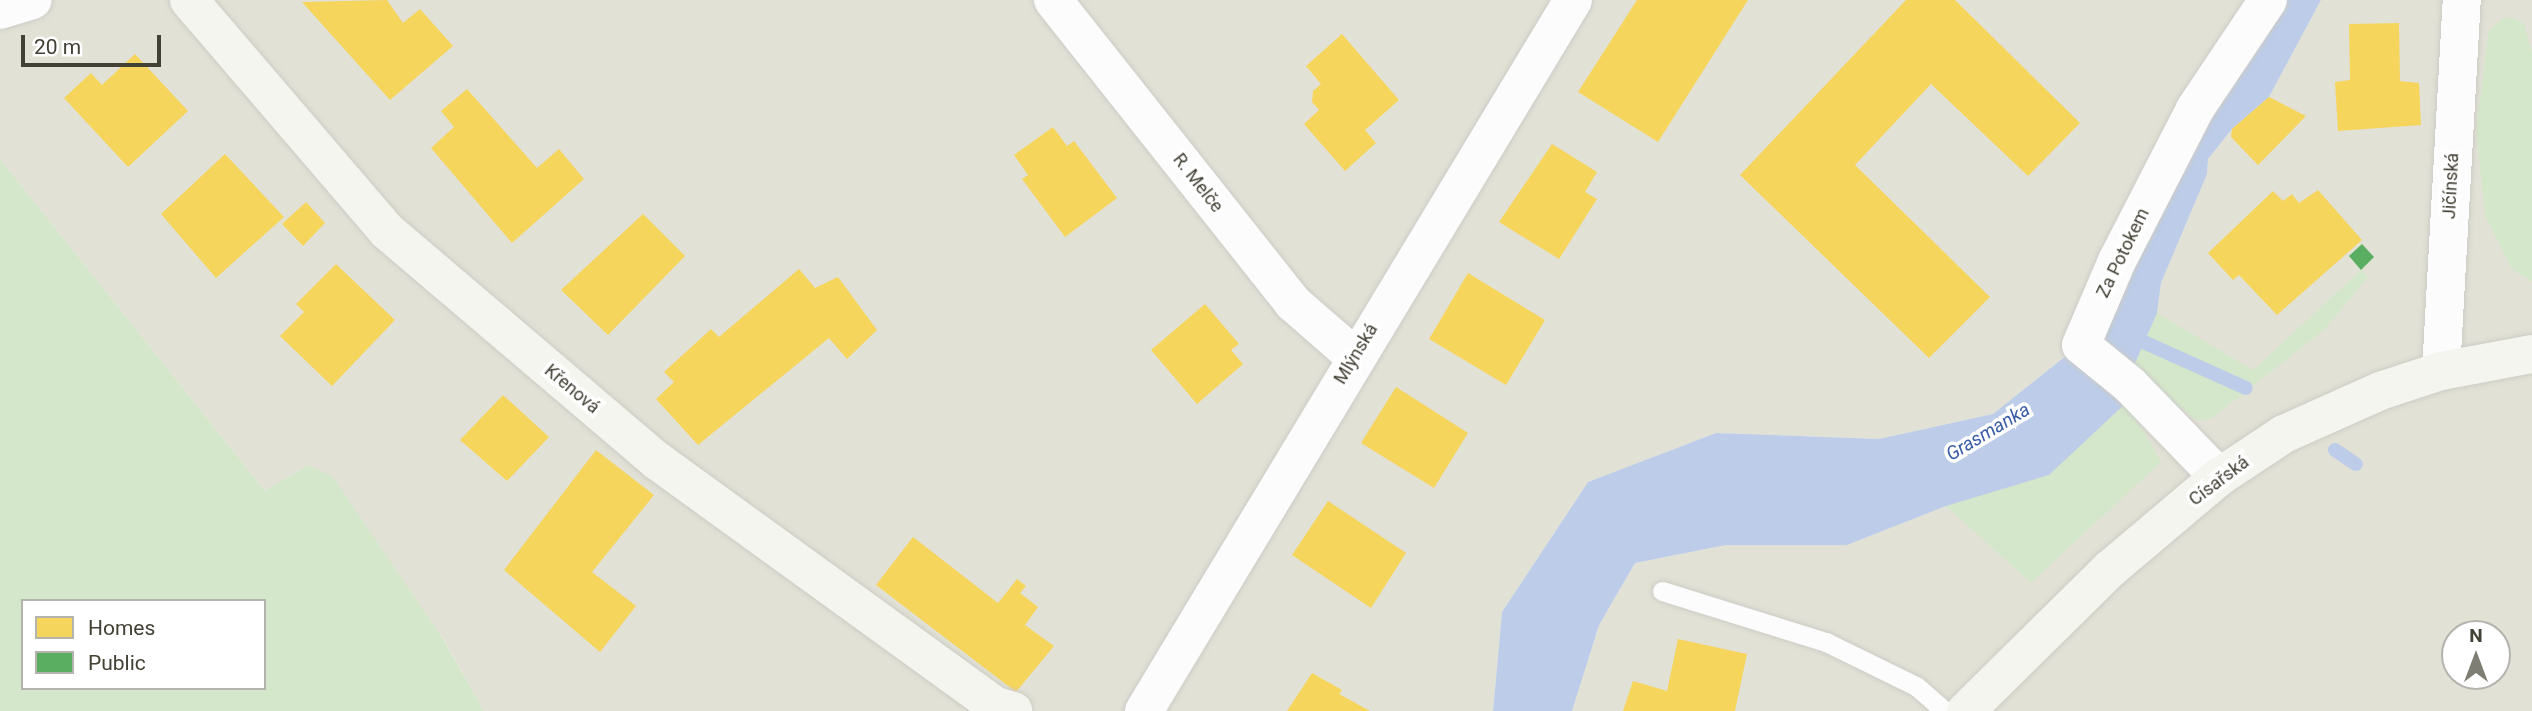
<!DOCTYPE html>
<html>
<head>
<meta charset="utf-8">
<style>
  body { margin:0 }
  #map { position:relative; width:2532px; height:711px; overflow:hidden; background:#eeeee8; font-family:Roboto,sans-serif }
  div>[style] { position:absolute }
  .residential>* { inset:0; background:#e2e1d6 }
  .green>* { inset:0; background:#d5e7ca }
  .water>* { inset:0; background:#bccce9 }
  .homes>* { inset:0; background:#f6d55c }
  .public>* { inset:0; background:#5aae61 }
  .stream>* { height:14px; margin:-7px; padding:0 7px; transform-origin:7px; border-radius:7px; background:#bccce9 }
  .roads { filter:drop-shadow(0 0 2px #ccccc6) drop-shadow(0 0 2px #ccccc6) }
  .lane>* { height:19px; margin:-9.5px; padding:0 9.5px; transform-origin:9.5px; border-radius:9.5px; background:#fcfcfc }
  .street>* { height:38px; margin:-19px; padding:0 19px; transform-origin:19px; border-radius:19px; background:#fcfcfc }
  .secondary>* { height:38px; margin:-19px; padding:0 19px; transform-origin:19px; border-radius:19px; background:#f5f5ef }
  span { translate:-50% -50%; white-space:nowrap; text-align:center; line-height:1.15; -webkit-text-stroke:7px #fff; paint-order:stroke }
  .street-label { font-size:18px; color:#434135 }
  .water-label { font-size:19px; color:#385ca5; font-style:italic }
  .legend { position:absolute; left:21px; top:599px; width:245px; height:91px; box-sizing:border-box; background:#fff; border:2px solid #b4b3ae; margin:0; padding:9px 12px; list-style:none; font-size:21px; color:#434135 }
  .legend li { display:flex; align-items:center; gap:14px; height:35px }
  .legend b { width:35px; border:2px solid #b4b3ae }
  .north { position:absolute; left:2441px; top:620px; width:70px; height:70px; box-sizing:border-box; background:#fff; border:2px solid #b4b3ae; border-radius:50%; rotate:0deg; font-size:19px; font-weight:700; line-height:28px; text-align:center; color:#434135 }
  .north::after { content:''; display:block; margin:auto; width:24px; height:32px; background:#7f7e74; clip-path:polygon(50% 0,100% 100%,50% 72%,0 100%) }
  .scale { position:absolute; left:21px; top:35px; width:140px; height:32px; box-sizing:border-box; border:4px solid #434135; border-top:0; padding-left:9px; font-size:21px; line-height:24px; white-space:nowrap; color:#434135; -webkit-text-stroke:5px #fff; paint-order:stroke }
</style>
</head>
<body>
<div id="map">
  <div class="residential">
    <div style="clip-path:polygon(0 0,2283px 0,2067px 355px,1993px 414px,1879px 439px,1716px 433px,1588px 482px,1502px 612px,1493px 711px,484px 711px,443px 638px,308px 465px,265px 491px,0 159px)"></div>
    <div style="clip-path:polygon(evenodd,2321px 0,2532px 0,2532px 711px,1572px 711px,1599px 625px,1635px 563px,1726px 545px,1847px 545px,1946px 506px,2157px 313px,2161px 283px,2207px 174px,2208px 159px,2232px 129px,2269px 97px,2321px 0,2455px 634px,2497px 634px,2497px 676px,2455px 676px,2455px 634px)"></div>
  </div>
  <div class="green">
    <div style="clip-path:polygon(2512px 17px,2524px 24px,2532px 53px,2532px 282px,2512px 269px,2485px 216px,2476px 129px,2489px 31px,2501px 19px)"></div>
    <div style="clip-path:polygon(evenodd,0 159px,265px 491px,308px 465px,333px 477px,443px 639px,484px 711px,0 711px,0 159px,23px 601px,264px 601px,264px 688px,23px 688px,23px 601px)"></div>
    <div style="clip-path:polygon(2361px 270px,2368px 277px,2325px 329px,2212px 418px,2197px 421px,2132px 370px,2157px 313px,2253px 370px)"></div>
    <div style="clip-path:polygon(2127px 402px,2161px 462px,2031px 583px,1946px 506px,2049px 475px)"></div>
  </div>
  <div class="water">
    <div style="clip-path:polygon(2283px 0,2321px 0,2269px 97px,2232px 129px,2208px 159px,2207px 174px,2161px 283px,2157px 313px,2132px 370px,2127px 402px,2049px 475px,1946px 506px,1847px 545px,1726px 545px,1635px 563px,1599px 625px,1572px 711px,1493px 711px,1502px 612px,1588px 482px,1716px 433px,1879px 439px,1993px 414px,2067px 355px,2130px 266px,2207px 113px)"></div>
  </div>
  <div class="homes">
    <div style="clip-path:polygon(387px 0,403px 23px,420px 9px,453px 46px,390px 100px,302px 2px)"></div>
    <div style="clip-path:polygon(1637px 0,1748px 0,1658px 142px,1578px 92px)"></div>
    <div style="clip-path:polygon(1906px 0,1955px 0,2080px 123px,2028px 176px,1931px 84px,1855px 165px,1990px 297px,1929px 358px,1740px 175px)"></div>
    <div style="clip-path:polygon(2399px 23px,2400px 81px,2419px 83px,2421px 125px,2338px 131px,2335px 82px,2350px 80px,2349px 24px)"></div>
    <div style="clip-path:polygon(1342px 34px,1399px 100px,1365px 130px,1376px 143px,1345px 171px,1304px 124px,1319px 110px,1312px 102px,1313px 91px,1321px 84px,1306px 66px)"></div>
    <div style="clip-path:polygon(135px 54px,188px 111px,128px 167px,64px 98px,91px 73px,102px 85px)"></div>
    <div style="clip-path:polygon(467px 89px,537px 168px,559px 149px,584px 179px,512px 243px,431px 148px,454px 127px,441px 111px)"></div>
    <div style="clip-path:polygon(2269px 97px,2306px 116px,2258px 165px,2231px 137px,2232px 129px)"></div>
    <div style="clip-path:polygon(1053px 127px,1067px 146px,1074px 141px,1117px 198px,1065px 237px,1022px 179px,1028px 175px,1014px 155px)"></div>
    <div style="clip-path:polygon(1552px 144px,1597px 172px,1585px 192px,1597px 199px,1559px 259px,1499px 222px)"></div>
    <div style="clip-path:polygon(225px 154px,284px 217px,216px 278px,161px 214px)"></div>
    <div style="clip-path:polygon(2318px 190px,2362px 240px,2277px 315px,2239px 275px,2233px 280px,2208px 253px,2273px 191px,2283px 201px,2292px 194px,2299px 203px)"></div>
    <div style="clip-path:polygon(306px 202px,325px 223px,303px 246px,282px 224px)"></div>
    <div style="clip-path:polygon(643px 214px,685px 256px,608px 335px,561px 290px)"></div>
    <div style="clip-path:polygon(336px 264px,395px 320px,332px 386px,280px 336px,304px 312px,296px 304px)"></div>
    <div style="clip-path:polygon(799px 269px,815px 288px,838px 277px,877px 330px,847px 359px,829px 338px,698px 445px,656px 399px,674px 382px,664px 372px,711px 329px,719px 337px)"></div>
    <div style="clip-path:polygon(1468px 273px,1545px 320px,1506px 385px,1429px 339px)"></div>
    <div style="clip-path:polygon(1205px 304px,1239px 344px,1231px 350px,1243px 364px,1197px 404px,1151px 350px)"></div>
    <div style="clip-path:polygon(1396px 387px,1468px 433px,1434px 488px,1361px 443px)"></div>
    <div style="clip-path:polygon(503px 395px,549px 437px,507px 481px,460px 440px)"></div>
    <div style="clip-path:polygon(596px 450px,654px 495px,592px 572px,636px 606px,600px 652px,504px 570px)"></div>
    <div style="clip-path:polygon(1328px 501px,1406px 553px,1371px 608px,1292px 555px)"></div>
    <div style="clip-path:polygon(913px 537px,998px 603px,1017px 579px,1026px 586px,1020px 593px,1038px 607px,1025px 625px,1054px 646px,1016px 692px,876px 585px)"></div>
    <div style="clip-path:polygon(1678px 639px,1747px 654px,1735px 711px,1623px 711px,1633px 681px,1667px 691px)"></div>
    <div style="clip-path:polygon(1312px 673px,1342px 690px,1339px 694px,1370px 711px,1287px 711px)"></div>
  </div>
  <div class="public">
    <div style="clip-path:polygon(2362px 244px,2374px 257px,2361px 270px,2349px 256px)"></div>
  </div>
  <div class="stream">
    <div style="left:2128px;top:335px;width:129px;rotate:24.2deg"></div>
    <div style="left:2335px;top:450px;width:25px;rotate:34deg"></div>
  </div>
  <div class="roads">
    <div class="lane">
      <div style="left:1662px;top:591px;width:172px;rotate:17.3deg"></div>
      <div style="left:1826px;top:642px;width:100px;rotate:26.1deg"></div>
      <div style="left:1916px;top:686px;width:38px;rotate:41deg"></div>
    </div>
    <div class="street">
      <div style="left:1053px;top:0;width:387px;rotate:51.6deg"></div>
      <div style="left:1293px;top:303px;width:81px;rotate:41deg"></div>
      <div style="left:0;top:10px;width:34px;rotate:-17deg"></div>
      <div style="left:2441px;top:371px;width:372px;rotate:-86.8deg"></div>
      <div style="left:2219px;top:477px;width:128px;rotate:-134.1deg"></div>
      <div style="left:2130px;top:385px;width:63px;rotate:-140.8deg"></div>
      <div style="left:2081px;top:345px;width:91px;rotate:-66.8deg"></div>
      <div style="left:2117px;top:261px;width:171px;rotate:-62.8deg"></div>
      <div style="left:2195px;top:109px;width:131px;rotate:-56.2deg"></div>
      <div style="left:1144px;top:711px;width:830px;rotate:-58.89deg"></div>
    </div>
    <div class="secondary">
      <div style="left:189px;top:0;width:304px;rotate:49.4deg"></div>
      <div style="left:387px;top:231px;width:353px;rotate:40.4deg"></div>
      <div style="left:656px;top:460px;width:420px;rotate:35.9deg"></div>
      <div style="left:996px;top:706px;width:18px;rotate:16deg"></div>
      <div style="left:1966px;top:711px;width:202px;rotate:-44.6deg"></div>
      <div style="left:2110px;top:569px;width:143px;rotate:-40.2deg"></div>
      <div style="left:2219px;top:477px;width:78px;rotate:-33.5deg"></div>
      <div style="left:2284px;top:434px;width:105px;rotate:-24.1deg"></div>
      <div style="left:2380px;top:391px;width:64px;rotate:-18.2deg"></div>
      <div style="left:2441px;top:371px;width:93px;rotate:-10.6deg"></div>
    </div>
  </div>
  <div class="street-label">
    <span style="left:1198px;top:183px;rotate:52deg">R. Melče</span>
    <span style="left:2451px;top:186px;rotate:-87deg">Jičínská</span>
    <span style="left:2123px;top:253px;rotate:-64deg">Za Potokem</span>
    <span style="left:1356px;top:354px;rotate:-59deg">Mlýnská</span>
    <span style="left:572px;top:389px;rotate:40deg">Křenová</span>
    <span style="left:2219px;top:481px;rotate:-37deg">Císařská</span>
  </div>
  <div class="water-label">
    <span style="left:1988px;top:432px;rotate:-31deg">Grasmanka</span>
  </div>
  <ul class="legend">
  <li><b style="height:19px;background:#f6d55c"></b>Homes</li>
  <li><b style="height:19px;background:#5aae61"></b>Public</li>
  </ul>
  <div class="north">N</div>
  <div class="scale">20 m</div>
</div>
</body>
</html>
